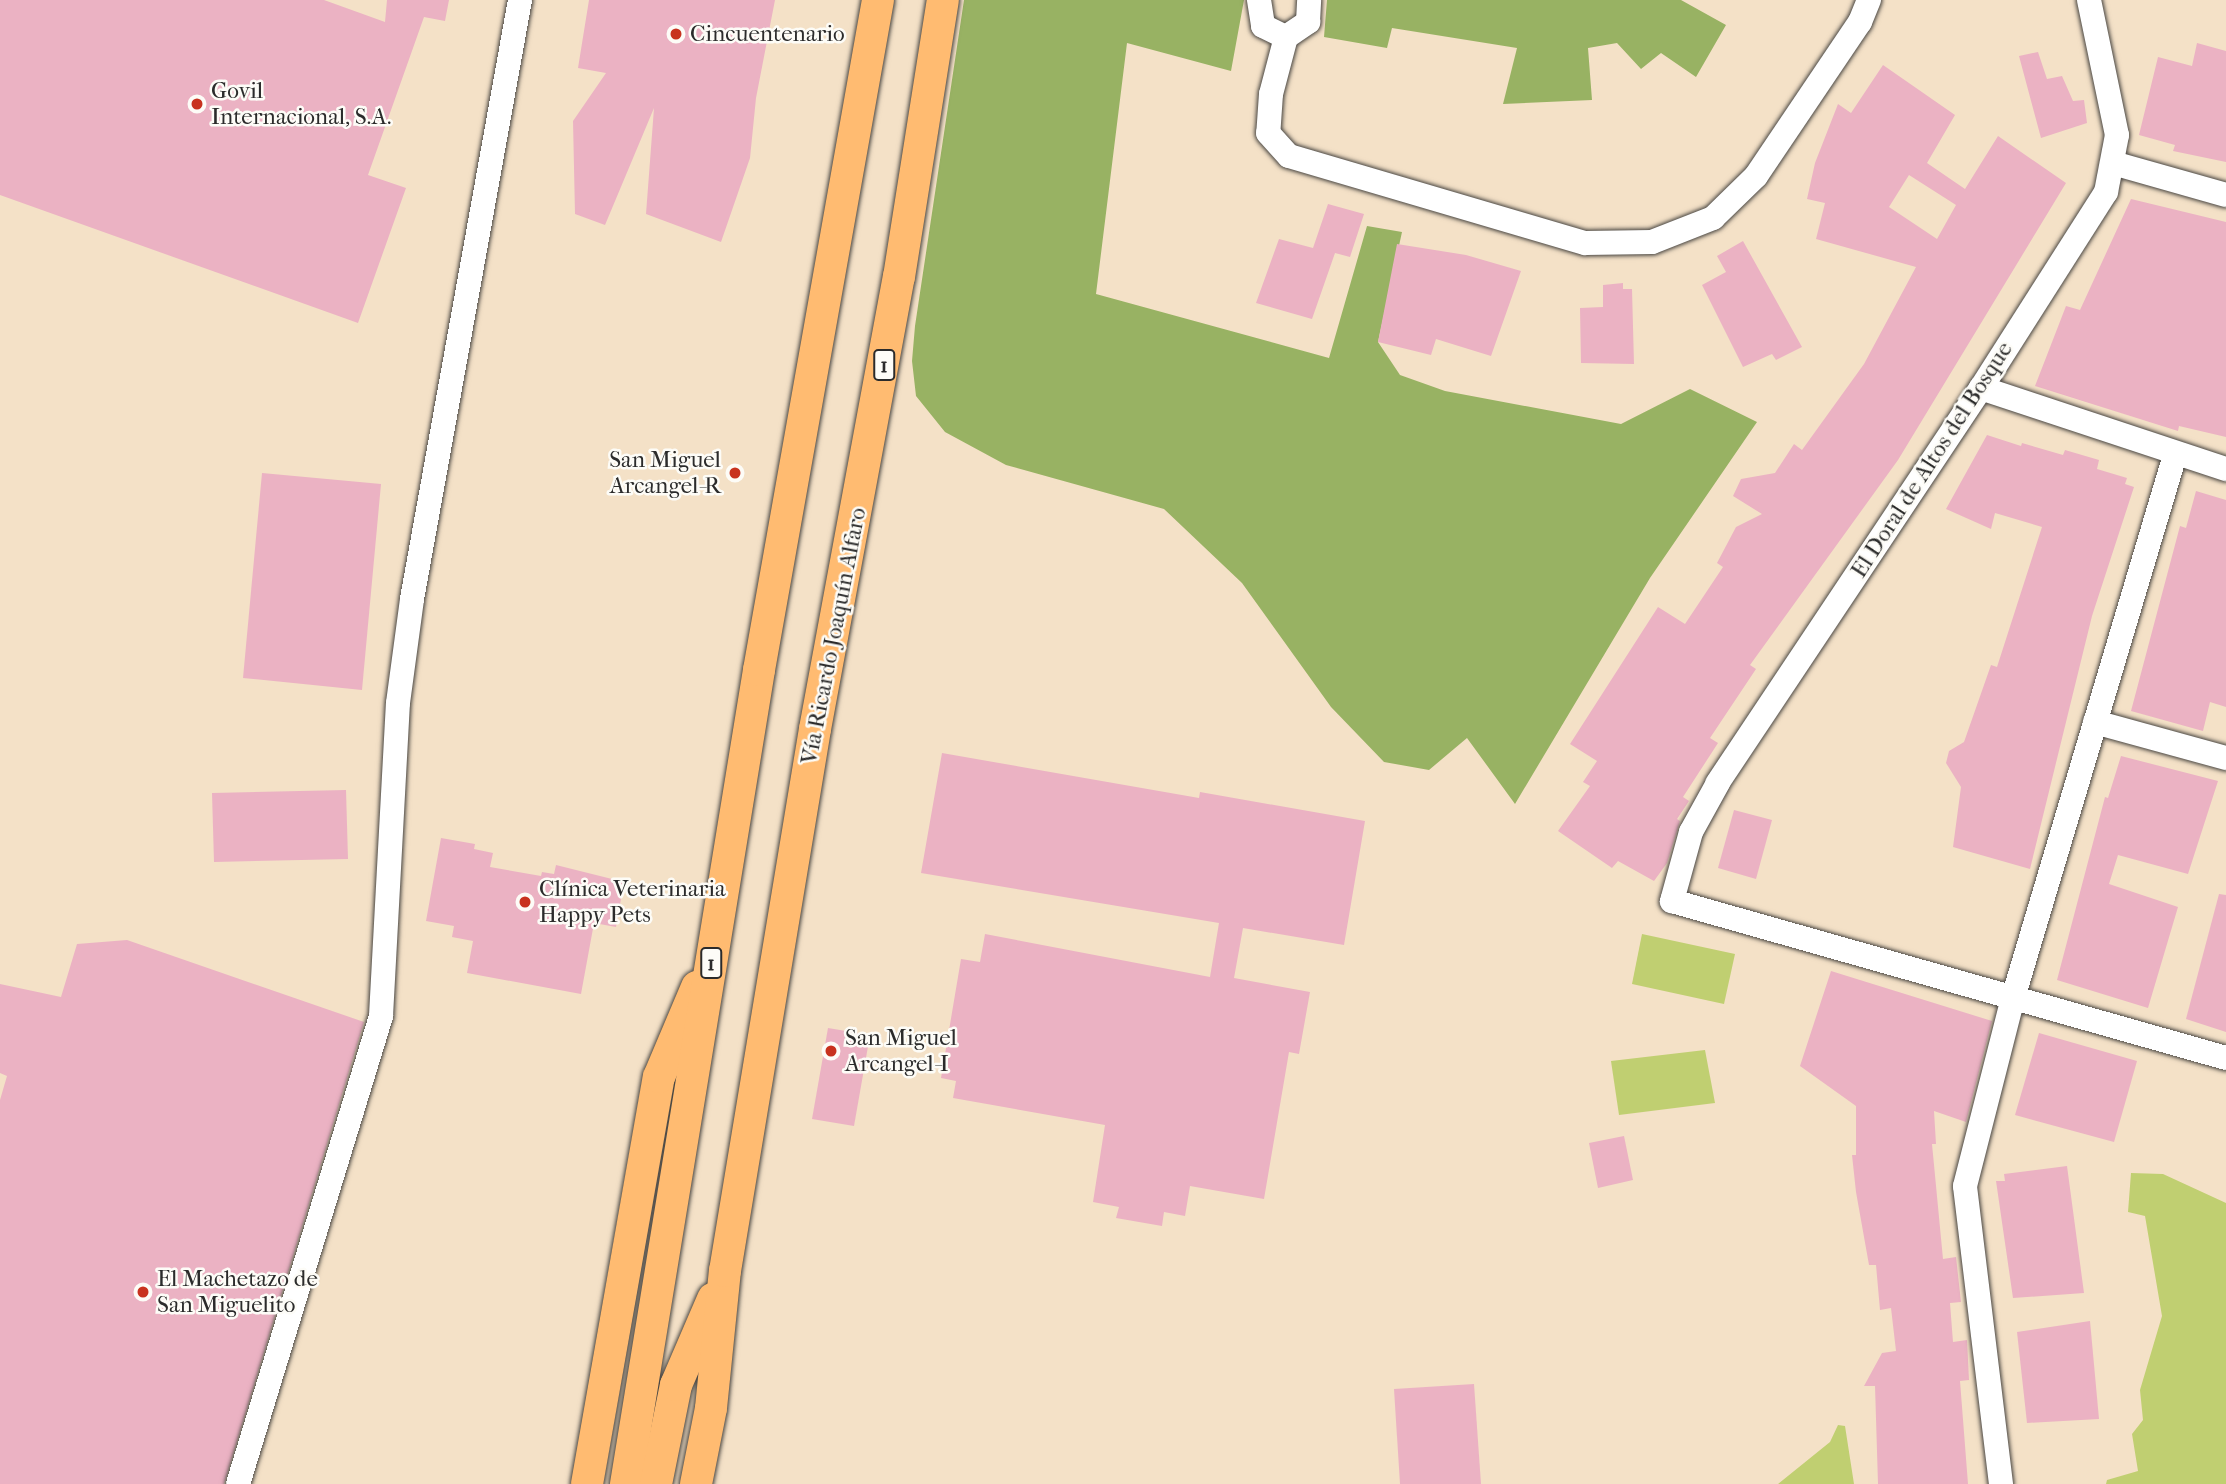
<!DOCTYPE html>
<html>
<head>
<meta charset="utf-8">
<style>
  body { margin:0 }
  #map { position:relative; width:2226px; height:1484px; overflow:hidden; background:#f4e1c7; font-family:"IM FELL French Canon",serif }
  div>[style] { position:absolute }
  .green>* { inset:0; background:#c0cf71 }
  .forest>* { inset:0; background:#98b263 }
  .building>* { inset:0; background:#ebb2c3 }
  .roads { filter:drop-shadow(0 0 2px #494642) drop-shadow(0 0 2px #494642) }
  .minor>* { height:24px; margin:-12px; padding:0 12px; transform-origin:12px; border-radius:12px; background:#fff }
  .major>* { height:32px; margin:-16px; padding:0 16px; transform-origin:16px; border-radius:16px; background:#ffbb71 }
  .dots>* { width:19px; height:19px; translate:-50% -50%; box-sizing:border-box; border:4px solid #fdfcf7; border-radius:50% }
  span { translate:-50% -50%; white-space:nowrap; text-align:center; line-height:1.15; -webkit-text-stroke:5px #fdfcf7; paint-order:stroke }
  .shield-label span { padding:2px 5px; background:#fdfcf7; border:2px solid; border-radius:5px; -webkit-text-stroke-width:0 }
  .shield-label { font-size:21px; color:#2b2b2b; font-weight:700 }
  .poi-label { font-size:23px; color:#2b2b2b }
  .left { translate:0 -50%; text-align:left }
  .right { translate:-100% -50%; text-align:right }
  .street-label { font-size:23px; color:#2b2b2b }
</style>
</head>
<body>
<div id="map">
  <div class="green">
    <div style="clip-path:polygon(1642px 934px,1735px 954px,1724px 1004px,1632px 984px)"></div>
    <div style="clip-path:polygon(1705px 1050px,1715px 1103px,1619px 1115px,1611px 1061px)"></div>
    <div style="clip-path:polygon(2131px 1173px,2163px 1174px,2226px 1203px,2226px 1484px,2106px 1484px,2107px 1480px,2138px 1471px,2132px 1434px,2143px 1420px,2140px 1390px,2162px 1316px,2145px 1216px,2128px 1212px)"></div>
    <div style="clip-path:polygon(1838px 1425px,1845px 1426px,1854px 1484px,1778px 1484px,1830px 1442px)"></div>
  </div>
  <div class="forest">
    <div style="clip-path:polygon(964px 0,1244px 0,1231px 71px,1127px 43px,1096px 294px,1329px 358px,1367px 226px,1402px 232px,1378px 342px,1400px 375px,1445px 391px,1621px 424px,1690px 389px,1757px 422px,1650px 578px,1515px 804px,1467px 738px,1429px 770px,1384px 762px,1331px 707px,1242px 583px,1164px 509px,1006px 465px,945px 432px,916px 396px,912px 361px,915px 326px)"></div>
    <div style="clip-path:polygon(1327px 0,1681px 0,1726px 25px,1696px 77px,1661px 53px,1641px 69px,1617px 43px,1588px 48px,1592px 100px,1503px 104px,1517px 48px,1392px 28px,1387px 48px,1324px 37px)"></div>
  </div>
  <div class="building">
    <div style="clip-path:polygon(0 0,324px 0,385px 22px,387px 0,449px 0,445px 21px,424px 17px,368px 175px,406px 188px,358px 323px,0 195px)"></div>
    <div style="clip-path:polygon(589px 0,775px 0,756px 98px,750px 158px,721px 242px,646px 214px,654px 108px,605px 225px,575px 214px,573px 121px,606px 73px,578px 68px)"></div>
    <div style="clip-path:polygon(2197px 43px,2226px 51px,2226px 162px,2173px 151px,2175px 145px,2139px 135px,2158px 57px,2192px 66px)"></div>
    <div style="clip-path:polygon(2038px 52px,2047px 79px,2062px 76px,2073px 101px,2084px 100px,2087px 123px,2041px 138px,2019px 56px)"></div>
    <div style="clip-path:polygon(evenodd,1883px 65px,1955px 115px,1927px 163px,1965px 189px,1998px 136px,2066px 183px,1898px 460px,1750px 665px,1756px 669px,1710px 738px,1718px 743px,1683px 797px,1689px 801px,1677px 819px,1680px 821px,1667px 863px,1654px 881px,1618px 861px,1612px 868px,1558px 831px,1590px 786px,1583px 782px,1597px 761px,1570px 744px,1658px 607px,1685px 624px,1723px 567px,1717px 563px,1736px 527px,1762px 514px,1733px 496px,1741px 479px,1775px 473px,1794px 444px,1802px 450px,1864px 364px,1916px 267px,1816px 239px,1825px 203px,1807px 199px,1815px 163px,1838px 104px,1851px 113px,1883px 65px,1909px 175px,1956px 205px,1937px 239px,1889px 207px,1909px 175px)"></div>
    <div style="clip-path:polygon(2131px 199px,2226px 222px,2226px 437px,2179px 426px,2178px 431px,2035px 386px,2066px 306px,2080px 310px)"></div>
    <div style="clip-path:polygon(1328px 204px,1364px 214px,1350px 257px,1335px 253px,1312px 319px,1256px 303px,1279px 239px,1313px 248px)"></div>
    <div style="clip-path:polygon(1743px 241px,1802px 347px,1776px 360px,1772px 354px,1743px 367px,1702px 285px,1726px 272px,1717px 256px)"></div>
    <div style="clip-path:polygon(1397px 244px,1466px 255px,1521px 271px,1491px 356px,1436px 339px,1431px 355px,1378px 342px)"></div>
    <div style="clip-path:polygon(1623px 283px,1623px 289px,1632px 289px,1634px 364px,1581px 363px,1580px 308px,1603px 307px,1603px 285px)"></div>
    <div style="clip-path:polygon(1987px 435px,2021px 446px,2022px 443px,2063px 455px,2065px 450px,2099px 460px,2097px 469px,2127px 478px,2125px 484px,2134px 487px,2092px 616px,2030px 869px,1953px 847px,1961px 787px,1946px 763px,1949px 751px,1964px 742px,1991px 665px,1997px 667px,2042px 527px,1995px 513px,1991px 529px,1946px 509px)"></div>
    <div style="clip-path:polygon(262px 473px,381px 484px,362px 690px,243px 678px)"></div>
    <div style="clip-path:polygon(2196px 491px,2226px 500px,2226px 707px,2210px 702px,2203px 731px,2131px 711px,2180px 526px,2186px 528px)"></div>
    <div style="clip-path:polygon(942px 753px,1199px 798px,1200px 792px,1365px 821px,1344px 945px,1243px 928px,1234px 978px,1310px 992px,1299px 1054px,1289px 1052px,1264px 1199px,1190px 1186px,1185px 1216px,1164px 1212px,1162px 1226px,1116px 1218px,1119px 1207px,1093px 1202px,1105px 1125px,953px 1098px,956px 1081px,941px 1078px,961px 959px,980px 962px,985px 934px,1210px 977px,1219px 923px,921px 873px)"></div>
    <div style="clip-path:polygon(2121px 756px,2218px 781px,2188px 874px,2118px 855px,2109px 884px,2178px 907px,2148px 1008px,2057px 980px,2105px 797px,2108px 798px)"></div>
    <div style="clip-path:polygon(346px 790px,348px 859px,214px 862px,212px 793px)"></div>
    <div style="clip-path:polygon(1734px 810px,1772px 820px,1756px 879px,1718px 868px)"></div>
    <div style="clip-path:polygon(441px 838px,475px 844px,474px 849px,493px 853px,490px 867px,541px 876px,542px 872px,554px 874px,556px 865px,624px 882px,616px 927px,594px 923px,581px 994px,467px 973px,473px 941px,452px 937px,454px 926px,426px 921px)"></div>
    <div style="clip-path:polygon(2219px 894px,2226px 895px,2226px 1032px,2186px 1019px)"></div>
    <div style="clip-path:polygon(127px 940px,364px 1022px,224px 1484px,0 1484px,0 1100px,7px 1076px,0 1073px,0 984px,61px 997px,77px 944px)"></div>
    <div style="clip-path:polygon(1831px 971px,1992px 1021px,1966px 1122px,1934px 1111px,1936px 1144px,1932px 1144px,1943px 1259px,1956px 1257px,1961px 1302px,1950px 1303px,1953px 1342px,1967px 1340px,1969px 1380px,1960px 1381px,1968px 1484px,1878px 1484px,1875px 1386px,1864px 1386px,1882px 1353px,1896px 1351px,1891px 1308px,1880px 1310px,1876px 1265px,1869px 1265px,1856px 1192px,1852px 1155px,1856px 1155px,1856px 1106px,1800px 1066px)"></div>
    <div style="clip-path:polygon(828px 1028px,870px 1035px,854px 1126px,812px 1119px)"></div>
    <div style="clip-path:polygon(2039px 1033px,2137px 1061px,2114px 1142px,2015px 1115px)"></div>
    <div style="clip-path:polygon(1624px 1136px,1633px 1180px,1598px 1188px,1589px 1143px)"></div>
    <div style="clip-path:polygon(2067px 1166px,2084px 1293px,2013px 1298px,1996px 1181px,2005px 1181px,2004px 1174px)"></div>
    <div style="clip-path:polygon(2090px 1321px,2099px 1419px,2027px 1423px,2017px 1332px)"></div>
    <div style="clip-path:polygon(1474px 1384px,1481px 1484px,1400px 1484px,1394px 1389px)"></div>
  </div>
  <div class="roads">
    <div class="minor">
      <div style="left:1259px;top:0;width:26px;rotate:81deg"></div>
      <div style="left:1263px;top:26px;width:25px;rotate:26deg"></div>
      <div style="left:1286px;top:37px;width:27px;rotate:-34deg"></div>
      <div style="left:1308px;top:22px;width:22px;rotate:-87deg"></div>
      <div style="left:2089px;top:0;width:138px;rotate:78.3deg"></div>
      <div style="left:2117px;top:135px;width:58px;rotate:100.9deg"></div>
      <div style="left:2106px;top:192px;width:232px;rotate:122.5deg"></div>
      <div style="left:1981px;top:388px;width:475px;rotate:123.7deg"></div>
      <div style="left:1718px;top:783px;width:56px;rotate:118.9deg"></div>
      <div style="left:1691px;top:832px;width:72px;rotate:105.4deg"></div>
      <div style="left:1672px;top:901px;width:576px;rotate:15.82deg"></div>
      <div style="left:1286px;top:37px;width:59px;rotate:104.7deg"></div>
      <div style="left:1271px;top:94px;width:39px;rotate:94deg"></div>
      <div style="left:1268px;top:133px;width:31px;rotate:48deg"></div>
      <div style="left:1289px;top:156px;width:309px;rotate:16.4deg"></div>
      <div style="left:1585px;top:243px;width:67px;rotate:-0.9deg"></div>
      <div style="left:1652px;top:242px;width:66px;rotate:-21.5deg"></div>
      <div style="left:1713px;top:218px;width:60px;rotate:-44.3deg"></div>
      <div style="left:1756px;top:176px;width:186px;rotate:-56deg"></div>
      <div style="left:1860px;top:22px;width:24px;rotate:-68deg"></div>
      <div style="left:2113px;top:163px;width:117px;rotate:15.8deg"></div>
      <div style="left:1981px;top:388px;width:258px;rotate:18.3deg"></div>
      <div style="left:2095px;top:722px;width:136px;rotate:15.4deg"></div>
      <div style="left:238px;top:1484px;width:489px;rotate:-73deg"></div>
      <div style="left:381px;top:1016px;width:313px;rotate:-86.9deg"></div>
      <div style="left:398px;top:703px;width:105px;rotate:-82.3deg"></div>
      <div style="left:412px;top:599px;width:609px;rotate:-79.78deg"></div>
      <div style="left:2001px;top:1484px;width:300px;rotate:-96.9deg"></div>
      <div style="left:1965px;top:1186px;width:194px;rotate:-75.7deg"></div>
      <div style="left:2013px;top:998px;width:567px;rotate:-73.39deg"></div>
    </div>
    <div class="major">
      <div style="left:587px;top:1484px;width:413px;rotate:-80deg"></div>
      <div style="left:659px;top:1077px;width:98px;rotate:-67.1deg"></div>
      <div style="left:626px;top:1484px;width:825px;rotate:-80.72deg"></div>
      <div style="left:759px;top:670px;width:680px;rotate:-79.93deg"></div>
      <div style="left:656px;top:1484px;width:101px;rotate:-78.6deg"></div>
      <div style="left:676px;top:1385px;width:94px;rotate:-66.7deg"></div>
      <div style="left:696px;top:1484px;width:77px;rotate:-78.8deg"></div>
      <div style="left:711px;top:1408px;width:138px;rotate:-84.2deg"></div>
      <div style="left:725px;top:1271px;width:549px;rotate:-80.57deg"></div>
      <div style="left:815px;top:729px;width:460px;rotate:-79.5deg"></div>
      <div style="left:899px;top:277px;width:280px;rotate:-81deg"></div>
    </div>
  </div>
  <div class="dots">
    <div style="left:676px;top:34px;background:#c8321e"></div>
    <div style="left:197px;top:104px;background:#c8321e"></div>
    <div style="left:735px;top:473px;background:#c8321e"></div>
    <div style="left:525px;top:902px;background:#c8321e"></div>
    <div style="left:831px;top:1051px;background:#c8321e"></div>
    <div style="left:143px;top:1292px;background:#c8321e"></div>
  </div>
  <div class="shield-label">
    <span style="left:884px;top:365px">1</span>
    <span style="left:711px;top:963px">1</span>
  </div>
  <div class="poi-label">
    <span class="left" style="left:690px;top:34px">Cincuentenario</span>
    <span class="left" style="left:211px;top:104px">Govil<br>Internacional, S.A.</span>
    <span class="right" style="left:721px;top:473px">San Miguel<br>Arcangel-R</span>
    <span class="left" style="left:539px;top:902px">Clínica Veterinaria<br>Happy Pets</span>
    <span class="left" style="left:845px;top:1051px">San Miguel<br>Arcangel-I</span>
    <span class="left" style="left:157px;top:1292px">El Machetazo de<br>San Miguelito</span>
  </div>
  <div class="street-label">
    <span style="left:1932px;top:460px;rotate:-57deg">El Doral de Altos del Bosque</span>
    <span style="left:834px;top:636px;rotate:-79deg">Vía Ricardo Joaquín Alfaro</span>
  </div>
</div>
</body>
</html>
